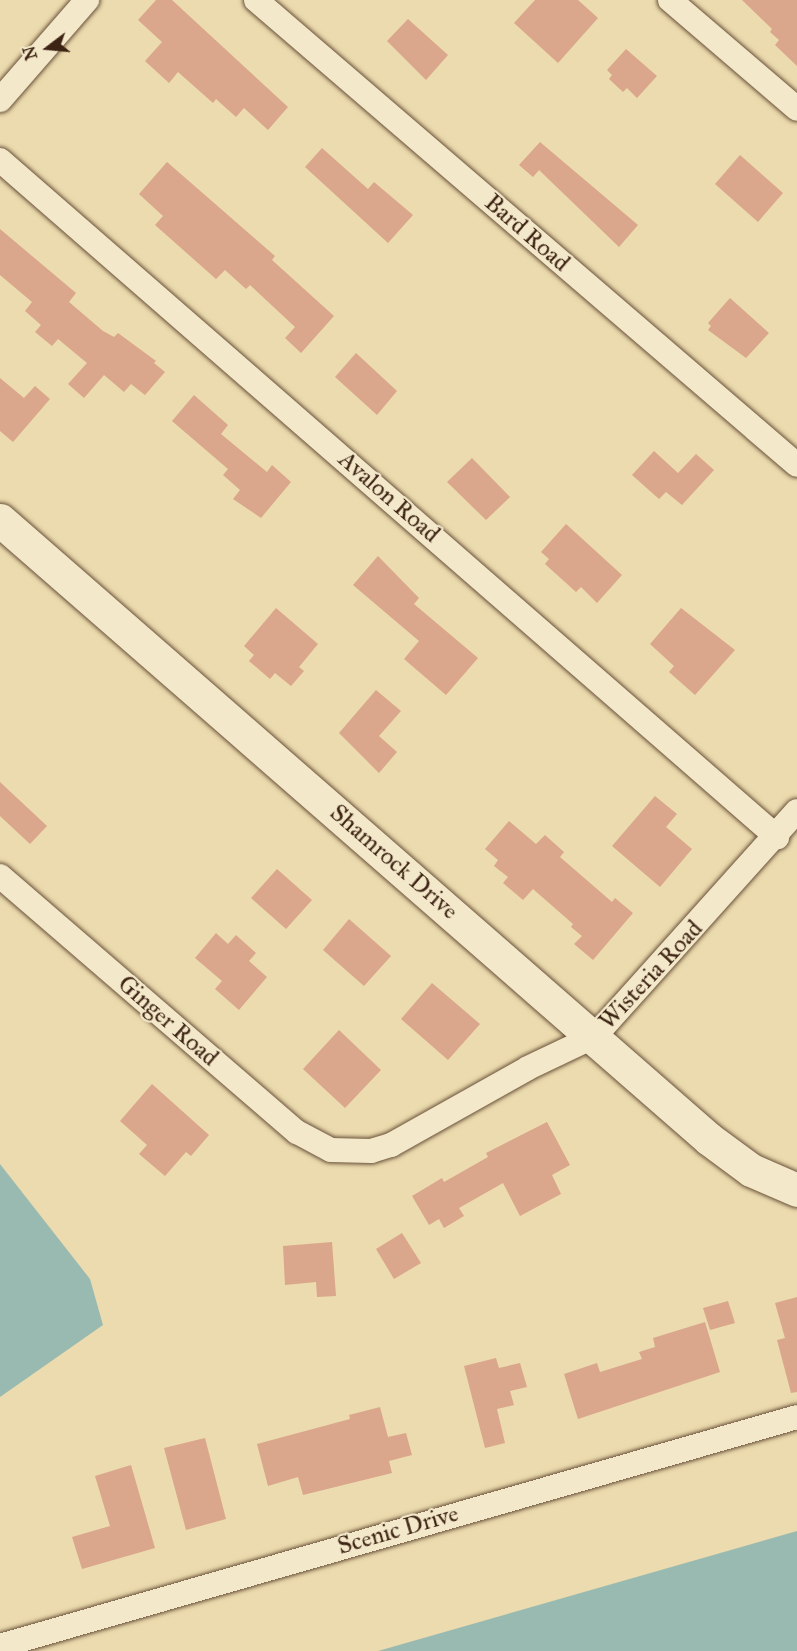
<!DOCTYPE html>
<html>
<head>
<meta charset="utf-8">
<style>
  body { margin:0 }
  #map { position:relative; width:797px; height:1651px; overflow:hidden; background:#ecdbae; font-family:"IM FELL Great Primer",serif }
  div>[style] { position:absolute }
  .water>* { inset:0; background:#99bab0 }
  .building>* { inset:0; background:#daa68c }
  .roads { filter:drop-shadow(0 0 2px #69513a) drop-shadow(0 0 2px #69513a) }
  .street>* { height:24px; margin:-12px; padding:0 12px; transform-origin:12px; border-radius:12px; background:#f3e8ca }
  .secondary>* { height:33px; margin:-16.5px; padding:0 16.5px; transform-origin:16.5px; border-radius:16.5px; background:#f3e8ca }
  span { translate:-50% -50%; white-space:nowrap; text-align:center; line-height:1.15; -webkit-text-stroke:4.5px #f3e8ca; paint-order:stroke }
  .street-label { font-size:24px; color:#3d2313 }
  .north { position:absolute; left:18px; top:18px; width:60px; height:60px; -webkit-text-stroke:4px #f3e8ca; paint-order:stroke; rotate:254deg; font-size:16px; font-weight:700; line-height:24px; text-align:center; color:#3d2313 }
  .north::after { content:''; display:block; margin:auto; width:21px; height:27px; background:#3d2313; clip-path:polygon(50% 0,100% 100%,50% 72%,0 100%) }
</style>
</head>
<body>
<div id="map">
  <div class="water">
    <div style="clip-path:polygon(0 1164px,90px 1279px,103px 1325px,0 1397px)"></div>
    <div style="clip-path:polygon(797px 1531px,797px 1651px,378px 1651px)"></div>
  </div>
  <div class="building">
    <div style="clip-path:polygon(156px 0,172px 0,288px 107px,268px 130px,244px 108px,236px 117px,216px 99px,213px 103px,178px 72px,169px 83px,145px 61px,162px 42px,138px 20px)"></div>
    <div style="clip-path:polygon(535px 0,578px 0,598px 18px,558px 63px,514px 23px)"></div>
    <div style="clip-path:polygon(742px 0,797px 0,797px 66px,775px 45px,779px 40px,770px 32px,772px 29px)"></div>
    <div style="clip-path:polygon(408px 19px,448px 55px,426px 80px,387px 41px)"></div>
    <div style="clip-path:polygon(626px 49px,657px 76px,637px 98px,627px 88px,623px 92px,609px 79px,612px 75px,607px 70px)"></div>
    <div style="clip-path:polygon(540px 142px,638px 225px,619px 247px,539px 170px,533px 177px,519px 165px)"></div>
    <div style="clip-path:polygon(322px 148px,368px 189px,374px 182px,413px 215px,388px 243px,305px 167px)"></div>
    <div style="clip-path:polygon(740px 155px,783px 193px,758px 222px,715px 184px)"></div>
    <div style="clip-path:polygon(167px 162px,275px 256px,272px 260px,334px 316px,301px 353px,285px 338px,295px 327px,250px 285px,246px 289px,225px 270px,216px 279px,155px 225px,163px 216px,139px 194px)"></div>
    <div style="clip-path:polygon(0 229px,76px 293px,69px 302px,103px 331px,114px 337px,118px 333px,156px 361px,154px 363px,165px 372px,145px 395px,131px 384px,124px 392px,104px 375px,84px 398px,68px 384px,87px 363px,58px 339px,52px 346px,35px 332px,41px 325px,25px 311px,32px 302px,0 275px)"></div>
    <div style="clip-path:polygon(730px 298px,769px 333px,746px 358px,708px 330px,711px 326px,708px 323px)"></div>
    <div style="clip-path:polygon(356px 353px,397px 391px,377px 415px,335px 377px)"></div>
    <div style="clip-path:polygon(0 378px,24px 398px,35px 386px,50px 399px,13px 442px,0 431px)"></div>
    <div style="clip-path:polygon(194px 395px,228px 425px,221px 434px,267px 472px,272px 465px,291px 482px,261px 518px,233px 499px,240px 490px,223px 475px,228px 469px,172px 421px)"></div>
    <div style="clip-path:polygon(654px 451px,678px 473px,696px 454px,714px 470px,682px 505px,666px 492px,659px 499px,632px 475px)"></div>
    <div style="clip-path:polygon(472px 458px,510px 497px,486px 520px,447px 482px)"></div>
    <div style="clip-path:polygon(566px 524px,622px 575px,597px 603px,581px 587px,576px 592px,545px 564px,549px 559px,541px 552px)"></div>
    <div style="clip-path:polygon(378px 556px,419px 598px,414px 604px,478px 658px,446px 695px,404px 659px,419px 641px,353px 585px)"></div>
    <div style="clip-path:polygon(276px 608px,318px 644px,299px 667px,304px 671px,291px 686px,275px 673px,270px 679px,249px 661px,254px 655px,244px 646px)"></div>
    <div style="clip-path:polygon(681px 608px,735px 650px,695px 695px,669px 672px,674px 666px,650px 644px)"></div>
    <div style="clip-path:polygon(376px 690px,401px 711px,379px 736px,397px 752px,379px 773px,339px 733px)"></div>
    <div style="clip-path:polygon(0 782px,47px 826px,30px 844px,0 816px)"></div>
    <div style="clip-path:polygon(655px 796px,677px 814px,666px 827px,692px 849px,660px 887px,612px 846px)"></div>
    <div style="clip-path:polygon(509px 821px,536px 844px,545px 835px,564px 852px,560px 857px,612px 902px,615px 898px,633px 913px,593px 960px,574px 944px,582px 936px,571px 927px,573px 924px,533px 889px,523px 900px,503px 883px,508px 877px,494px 866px,498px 860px,485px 849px)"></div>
    <div style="clip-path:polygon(277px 869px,312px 900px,286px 929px,251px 898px)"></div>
    <div style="clip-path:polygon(349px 919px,391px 956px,364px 986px,323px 950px)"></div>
    <div style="clip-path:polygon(216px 933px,228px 944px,236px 935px,256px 953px,249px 961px,267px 977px,239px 1010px,215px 989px,222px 981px,195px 958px)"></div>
    <div style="clip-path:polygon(432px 983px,480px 1024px,448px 1060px,401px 1019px)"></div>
    <div style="clip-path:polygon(339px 1030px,381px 1070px,345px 1108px,303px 1069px)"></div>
    <div style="clip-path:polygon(152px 1084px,209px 1135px,191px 1156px,186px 1152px,165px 1176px,139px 1154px,147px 1145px,120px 1121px)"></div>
    <div style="clip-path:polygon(547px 1122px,570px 1165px,552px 1175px,561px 1194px,520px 1216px,503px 1183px,459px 1208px,464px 1216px,444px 1228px,439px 1219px,429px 1225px,412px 1196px,442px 1178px,444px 1182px,488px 1157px,486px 1153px)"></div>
    <div style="clip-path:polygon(402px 1233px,421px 1263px,394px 1279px,376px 1249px)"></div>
    <div style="clip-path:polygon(332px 1242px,336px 1296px,317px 1297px,316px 1282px,285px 1285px,283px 1246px)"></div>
    <div style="clip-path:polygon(797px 1297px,797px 1392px,791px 1393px,777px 1340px,785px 1338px,775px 1303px)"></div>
    <div style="clip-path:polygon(728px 1301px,735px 1323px,710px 1330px,703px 1308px)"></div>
    <div style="clip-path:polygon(705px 1322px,720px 1372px,578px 1419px,564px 1374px,597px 1363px,600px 1372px,642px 1359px,639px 1352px,655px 1347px,653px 1338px)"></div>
    <div style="clip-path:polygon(496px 1358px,499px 1368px,520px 1363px,527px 1387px,510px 1391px,514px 1405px,497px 1409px,505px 1443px,485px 1448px,464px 1366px)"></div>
    <div style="clip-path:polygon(380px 1407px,388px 1437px,406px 1433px,412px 1455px,389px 1461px,392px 1473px,303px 1495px,298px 1477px,268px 1486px,257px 1444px,350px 1419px,349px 1415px)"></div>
    <div style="clip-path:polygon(205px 1438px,226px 1519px,186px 1530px,164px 1448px)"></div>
    <div style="clip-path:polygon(131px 1465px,155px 1548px,82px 1569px,72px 1537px,110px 1526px,95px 1476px)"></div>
  </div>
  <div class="roads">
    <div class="street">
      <div style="left:256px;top:0;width:713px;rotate:40.68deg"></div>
      <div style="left:670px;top:0;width:167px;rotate:40.6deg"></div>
      <div style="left:0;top:100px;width:133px;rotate:-49deg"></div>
      <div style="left:0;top:160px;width:1031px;rotate:41.07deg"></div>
      <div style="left:0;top:876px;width:392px;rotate:40.8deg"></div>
      <div style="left:297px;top:1132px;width:38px;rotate:28deg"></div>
      <div style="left:331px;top:1150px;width:40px;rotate:1.4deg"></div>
      <div style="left:371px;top:1151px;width:21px;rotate:-17deg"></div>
      <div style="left:391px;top:1145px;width:157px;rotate:-29.3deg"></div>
      <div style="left:528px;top:1068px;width:74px;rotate:-25.5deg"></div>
      <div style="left:595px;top:1036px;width:302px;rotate:-48.1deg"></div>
      <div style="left:0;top:1646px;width:829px;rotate:-16.03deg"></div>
    </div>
    <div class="secondary">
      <div style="left:0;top:520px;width:941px;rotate:41.12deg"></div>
      <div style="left:709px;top:1139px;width:52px;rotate:36.4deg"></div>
      <div style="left:751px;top:1170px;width:50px;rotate:23.5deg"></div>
    </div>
  </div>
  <div class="street-label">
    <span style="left:527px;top:233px;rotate:41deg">Bard Road</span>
    <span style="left:389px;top:497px;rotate:41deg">Avalon Road</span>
    <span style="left:394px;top:862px;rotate:41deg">Shamrock Drive</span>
    <span style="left:651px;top:975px;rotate:-47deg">Wisteria Road</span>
    <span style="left:168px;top:1021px;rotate:41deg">Ginger Road</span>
    <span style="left:398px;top:1530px;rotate:-16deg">Scenic Drive</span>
  </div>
  <div class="north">N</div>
</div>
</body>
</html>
